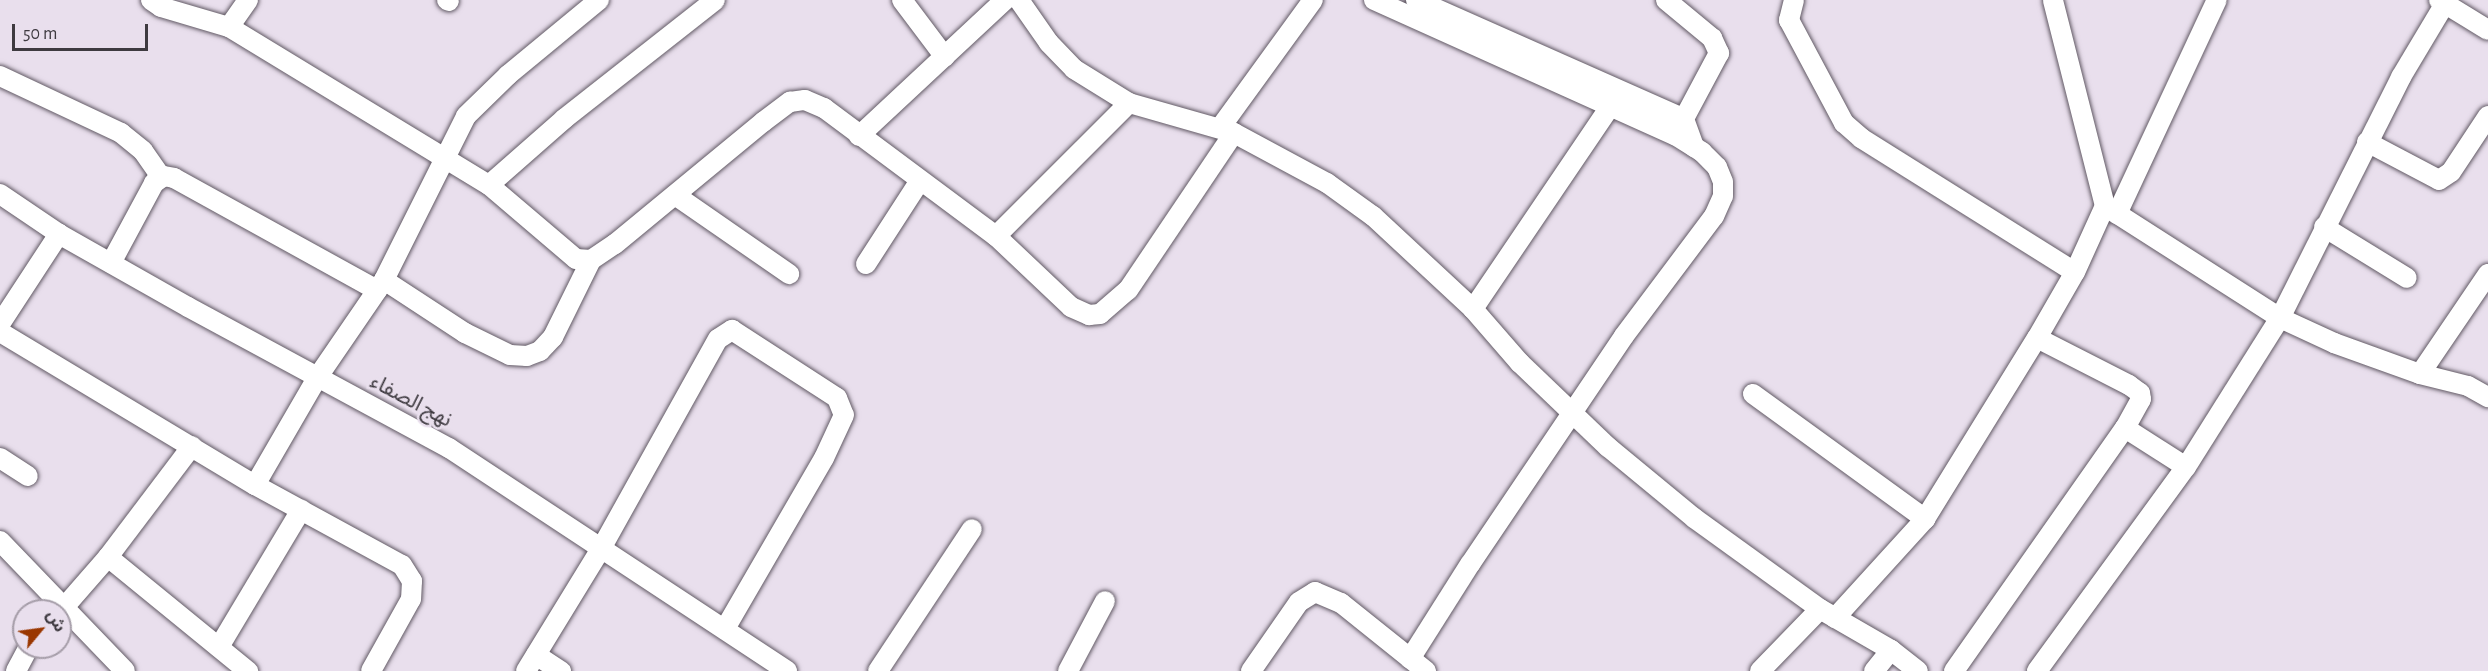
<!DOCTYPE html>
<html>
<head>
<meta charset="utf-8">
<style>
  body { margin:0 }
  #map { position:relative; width:2488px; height:671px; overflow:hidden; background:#e9dfed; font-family:"Alegreya Sans","Noto Sans Arabic",sans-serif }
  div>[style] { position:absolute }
  .roads { filter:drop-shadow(0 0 2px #615964) drop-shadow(0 0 2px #615964) }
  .street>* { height:20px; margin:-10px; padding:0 10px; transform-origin:10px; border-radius:10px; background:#fff }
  span { translate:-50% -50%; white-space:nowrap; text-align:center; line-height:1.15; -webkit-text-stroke:5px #e9dfed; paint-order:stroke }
  .street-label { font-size:21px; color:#3e3a40 }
  .north { position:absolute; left:12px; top:599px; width:60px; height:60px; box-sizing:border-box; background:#e9dfed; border:2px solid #a59da8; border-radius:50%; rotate:61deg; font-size:16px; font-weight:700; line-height:24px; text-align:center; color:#3e3a40 }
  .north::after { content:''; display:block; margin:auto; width:21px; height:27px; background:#9a3700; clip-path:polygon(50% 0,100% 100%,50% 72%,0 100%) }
  .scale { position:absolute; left:12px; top:24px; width:136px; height:27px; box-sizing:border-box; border:3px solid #3e3a40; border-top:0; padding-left:8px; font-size:18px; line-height:21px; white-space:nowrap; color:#3e3a40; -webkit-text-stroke:4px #e9dfed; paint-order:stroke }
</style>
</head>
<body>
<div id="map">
  <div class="roads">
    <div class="street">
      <div style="left:151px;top:0;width:12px;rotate:35deg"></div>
      <div style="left:161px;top:7px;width:71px;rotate:16.4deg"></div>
      <div style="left:248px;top:0;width:33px;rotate:125deg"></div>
      <div style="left:229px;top:27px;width:304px;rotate:31.3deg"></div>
      <div style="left:489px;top:185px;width:114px;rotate:40.4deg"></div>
      <div style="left:576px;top:259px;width:15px;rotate:4deg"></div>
      <div style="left:591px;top:260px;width:29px;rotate:-34deg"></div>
      <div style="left:615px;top:244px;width:192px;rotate:-39.5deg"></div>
      <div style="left:763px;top:122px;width:34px;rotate:-37deg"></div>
      <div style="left:790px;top:102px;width:15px;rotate:-8deg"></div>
      <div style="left:805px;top:100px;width:21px;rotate:23deg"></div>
      <div style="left:824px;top:108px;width:214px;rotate:36.7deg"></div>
      <div style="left:996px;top:236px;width:103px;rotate:43.4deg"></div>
      <div style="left:1071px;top:307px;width:20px;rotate:24deg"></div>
      <div style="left:1089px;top:315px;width:11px;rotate:-5deg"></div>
      <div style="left:1100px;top:314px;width:37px;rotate:-41deg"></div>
      <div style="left:1128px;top:290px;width:189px;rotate:-56deg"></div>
      <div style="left:447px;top:0;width:2px;rotate:27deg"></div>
      <div style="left:902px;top:0;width:71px;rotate:53deg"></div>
      <div style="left:1019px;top:0;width:52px;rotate:55.1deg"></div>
      <div style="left:1049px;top:43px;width:36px;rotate:46deg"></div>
      <div style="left:1074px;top:69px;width:65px;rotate:31.7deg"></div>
      <div style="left:1129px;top:103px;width:109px;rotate:15.9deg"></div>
      <div style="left:1234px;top:133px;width:106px;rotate:28.3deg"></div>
      <div style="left:1327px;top:183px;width:57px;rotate:35.7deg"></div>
      <div style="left:1373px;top:216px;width:137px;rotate:42.9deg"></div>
      <div style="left:1473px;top:309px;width:72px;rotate:49deg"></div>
      <div style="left:1520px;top:363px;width:122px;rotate:43.7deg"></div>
      <div style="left:1608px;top:447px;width:112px;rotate:39.5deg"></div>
      <div style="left:1694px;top:518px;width:155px;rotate:35.8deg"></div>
      <div style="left:1820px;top:609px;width:82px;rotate:30deg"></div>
      <div style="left:1891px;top:650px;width:34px;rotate:38deg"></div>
      <div style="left:1374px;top:0;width:330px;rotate:24.2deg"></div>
      <div style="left:1675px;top:135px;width:32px;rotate:32deg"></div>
      <div style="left:1702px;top:152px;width:21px;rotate:45deg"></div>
      <div style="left:1717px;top:167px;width:16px;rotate:68deg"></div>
      <div style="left:1723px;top:182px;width:14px;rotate:90deg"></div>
      <div style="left:1723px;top:196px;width:22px;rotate:114deg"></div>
      <div style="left:1714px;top:216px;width:150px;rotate:126.9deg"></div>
      <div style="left:1624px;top:336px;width:275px;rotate:124deg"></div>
      <div style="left:1470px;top:564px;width:112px;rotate:122.3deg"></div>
      <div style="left:1416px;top:0;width:293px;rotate:23.9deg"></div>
      <div style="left:1684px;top:119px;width:30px;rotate:70deg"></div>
      <div style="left:1666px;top:0;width:60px;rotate:39.6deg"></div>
      <div style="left:1712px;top:38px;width:17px;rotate:65deg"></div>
      <div style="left:1719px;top:53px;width:85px;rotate:118.1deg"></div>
      <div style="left:1794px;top:0;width:21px;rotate:104deg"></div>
      <div style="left:1789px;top:20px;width:117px;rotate:61.9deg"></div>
      <div style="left:1844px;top:123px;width:23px;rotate:41deg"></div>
      <div style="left:1861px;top:138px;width:252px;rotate:32.1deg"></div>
      <div style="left:2439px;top:0;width:57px;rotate:31.5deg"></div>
      <div style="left:0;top:76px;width:134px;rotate:25.2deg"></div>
      <div style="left:121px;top:133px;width:28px;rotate:39deg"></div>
      <div style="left:143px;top:151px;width:32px;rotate:55deg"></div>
      <div style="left:1220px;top:128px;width:158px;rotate:-54deg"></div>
      <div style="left:859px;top:136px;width:200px;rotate:-43deg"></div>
      <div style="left:2367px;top:142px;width:81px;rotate:27.8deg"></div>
      <div style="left:2439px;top:180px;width:14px;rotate:-34deg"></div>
      <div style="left:2451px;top:172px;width:67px;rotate:-56.5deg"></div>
      <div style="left:489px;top:185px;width:100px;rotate:-41.3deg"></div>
      <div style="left:564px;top:119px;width:192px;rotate:-38.2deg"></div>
      <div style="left:0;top:194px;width:71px;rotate:34.1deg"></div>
      <div style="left:59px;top:234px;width:148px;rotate:29.5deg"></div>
      <div style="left:188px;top:307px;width:297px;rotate:28.4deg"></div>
      <div style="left:449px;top:448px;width:405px;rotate:33.4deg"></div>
      <div style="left:675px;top:195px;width:139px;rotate:34.7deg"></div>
      <div style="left:2105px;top:206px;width:208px;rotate:32.6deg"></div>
      <div style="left:2280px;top:318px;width:60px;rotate:24.8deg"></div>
      <div style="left:2334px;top:343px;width:91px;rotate:19.8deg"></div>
      <div style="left:2420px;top:374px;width:49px;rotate:14deg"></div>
      <div style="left:2468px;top:386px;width:23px;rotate:29deg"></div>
      <div style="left:2117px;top:214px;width:236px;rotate:-65deg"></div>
      <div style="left:2324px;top:227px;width:97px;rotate:31.6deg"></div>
      <div style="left:996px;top:236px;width:188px;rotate:-45deg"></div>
      <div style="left:111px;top:263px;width:91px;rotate:-61.7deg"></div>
      <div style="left:154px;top:183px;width:12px;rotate:-35deg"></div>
      <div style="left:164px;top:176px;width:10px;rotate:11deg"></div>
      <div style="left:174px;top:178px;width:232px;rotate:28.9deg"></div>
      <div style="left:866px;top:264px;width:98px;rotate:-57.1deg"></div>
      <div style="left:384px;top:280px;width:97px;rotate:33.2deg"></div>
      <div style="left:465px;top:333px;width:50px;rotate:26.1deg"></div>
      <div style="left:510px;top:355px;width:17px;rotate:3deg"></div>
      <div style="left:527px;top:356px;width:14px;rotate:-21deg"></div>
      <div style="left:540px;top:351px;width:19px;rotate:-47deg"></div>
      <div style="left:553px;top:337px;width:86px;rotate:-63.7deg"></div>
      <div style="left:1473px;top:309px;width:255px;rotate:-55.9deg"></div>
      <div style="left:0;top:324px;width:108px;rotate:-56.8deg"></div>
      <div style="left:0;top:332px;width:297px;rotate:31deg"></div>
      <div style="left:255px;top:485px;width:167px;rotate:28.6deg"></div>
      <div style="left:402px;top:565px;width:19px;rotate:58deg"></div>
      <div style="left:412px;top:581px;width:18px;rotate:93deg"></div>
      <div style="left:411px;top:599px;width:82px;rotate:119.1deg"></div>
      <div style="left:2420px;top:374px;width:121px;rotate:-55.8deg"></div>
      <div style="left:1753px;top:394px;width:213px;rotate:36deg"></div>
      <div style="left:2125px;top:428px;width:72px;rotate:32.6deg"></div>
      <div style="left:0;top:458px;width:33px;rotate:33deg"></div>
      <div style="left:255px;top:485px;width:124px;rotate:-59.9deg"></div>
      <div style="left:317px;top:378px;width:119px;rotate:-55.6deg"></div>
      <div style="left:384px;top:280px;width:183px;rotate:-63.4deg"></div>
      <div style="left:466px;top:116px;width:59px;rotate:-44.3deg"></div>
      <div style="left:508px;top:75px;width:118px;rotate:-39.5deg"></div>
      <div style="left:0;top:541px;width:180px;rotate:46.1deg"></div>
      <div style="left:108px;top:557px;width:181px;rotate:39.2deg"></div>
      <div style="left:60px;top:612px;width:73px;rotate:-48.9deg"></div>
      <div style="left:108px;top:557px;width:139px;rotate:-52.9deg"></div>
      <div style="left:1835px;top:618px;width:134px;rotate:-47.7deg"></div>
      <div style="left:1925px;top:519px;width:213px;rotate:-58.3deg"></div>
      <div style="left:2037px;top:338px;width:76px;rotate:-60.1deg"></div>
      <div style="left:2075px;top:272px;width:72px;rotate:-65.6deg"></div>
      <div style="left:2105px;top:206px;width:212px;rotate:-104.2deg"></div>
      <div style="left:219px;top:647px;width:160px;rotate:-59.1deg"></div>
      <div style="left:536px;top:655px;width:30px;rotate:33deg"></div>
      <div style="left:16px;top:671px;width:27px;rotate:-62deg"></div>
      <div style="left:526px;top:671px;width:145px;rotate:-58.5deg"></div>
      <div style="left:602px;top:547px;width:238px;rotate:-60.9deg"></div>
      <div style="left:718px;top:339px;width:17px;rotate:-33deg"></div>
      <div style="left:732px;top:330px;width:125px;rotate:32.9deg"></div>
      <div style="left:837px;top:398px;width:18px;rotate:68deg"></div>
      <div style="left:844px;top:415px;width:47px;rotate:114.9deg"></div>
      <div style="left:824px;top:458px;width:198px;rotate:120.1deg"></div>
      <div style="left:878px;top:671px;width:170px;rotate:-56.5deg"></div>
      <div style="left:1068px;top:671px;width:79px;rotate:-62.1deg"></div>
      <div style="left:1251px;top:671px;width:84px;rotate:-55.2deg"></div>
      <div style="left:1299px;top:602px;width:19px;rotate:-32deg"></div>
      <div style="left:1315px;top:592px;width:28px;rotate:23deg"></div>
      <div style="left:1341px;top:603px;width:109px;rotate:38.7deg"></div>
      <div style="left:1760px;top:671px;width:86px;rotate:-45.9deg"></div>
      <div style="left:1874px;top:671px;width:27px;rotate:-51deg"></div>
      <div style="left:1954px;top:671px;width:297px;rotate:-54.9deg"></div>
      <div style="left:2125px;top:428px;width:33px;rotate:-61deg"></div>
      <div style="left:2141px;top:399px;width:6px;rotate:-99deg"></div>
      <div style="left:2140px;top:393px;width:14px;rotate:-144deg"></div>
      <div style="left:2129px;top:385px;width:103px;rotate:-152.9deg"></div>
      <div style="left:2037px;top:671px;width:253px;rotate:-53.9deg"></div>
      <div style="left:2186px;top:467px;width:176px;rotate:-57.8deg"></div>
      <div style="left:2280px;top:318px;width:270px;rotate:-63.3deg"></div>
      <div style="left:2401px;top:77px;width:90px;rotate:-59.1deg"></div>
    </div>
  </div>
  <div class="street-label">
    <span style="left:411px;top:401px;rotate:28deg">نهج الصفاء</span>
  </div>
  <div class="north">ش</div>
  <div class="scale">50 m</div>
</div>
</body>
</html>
